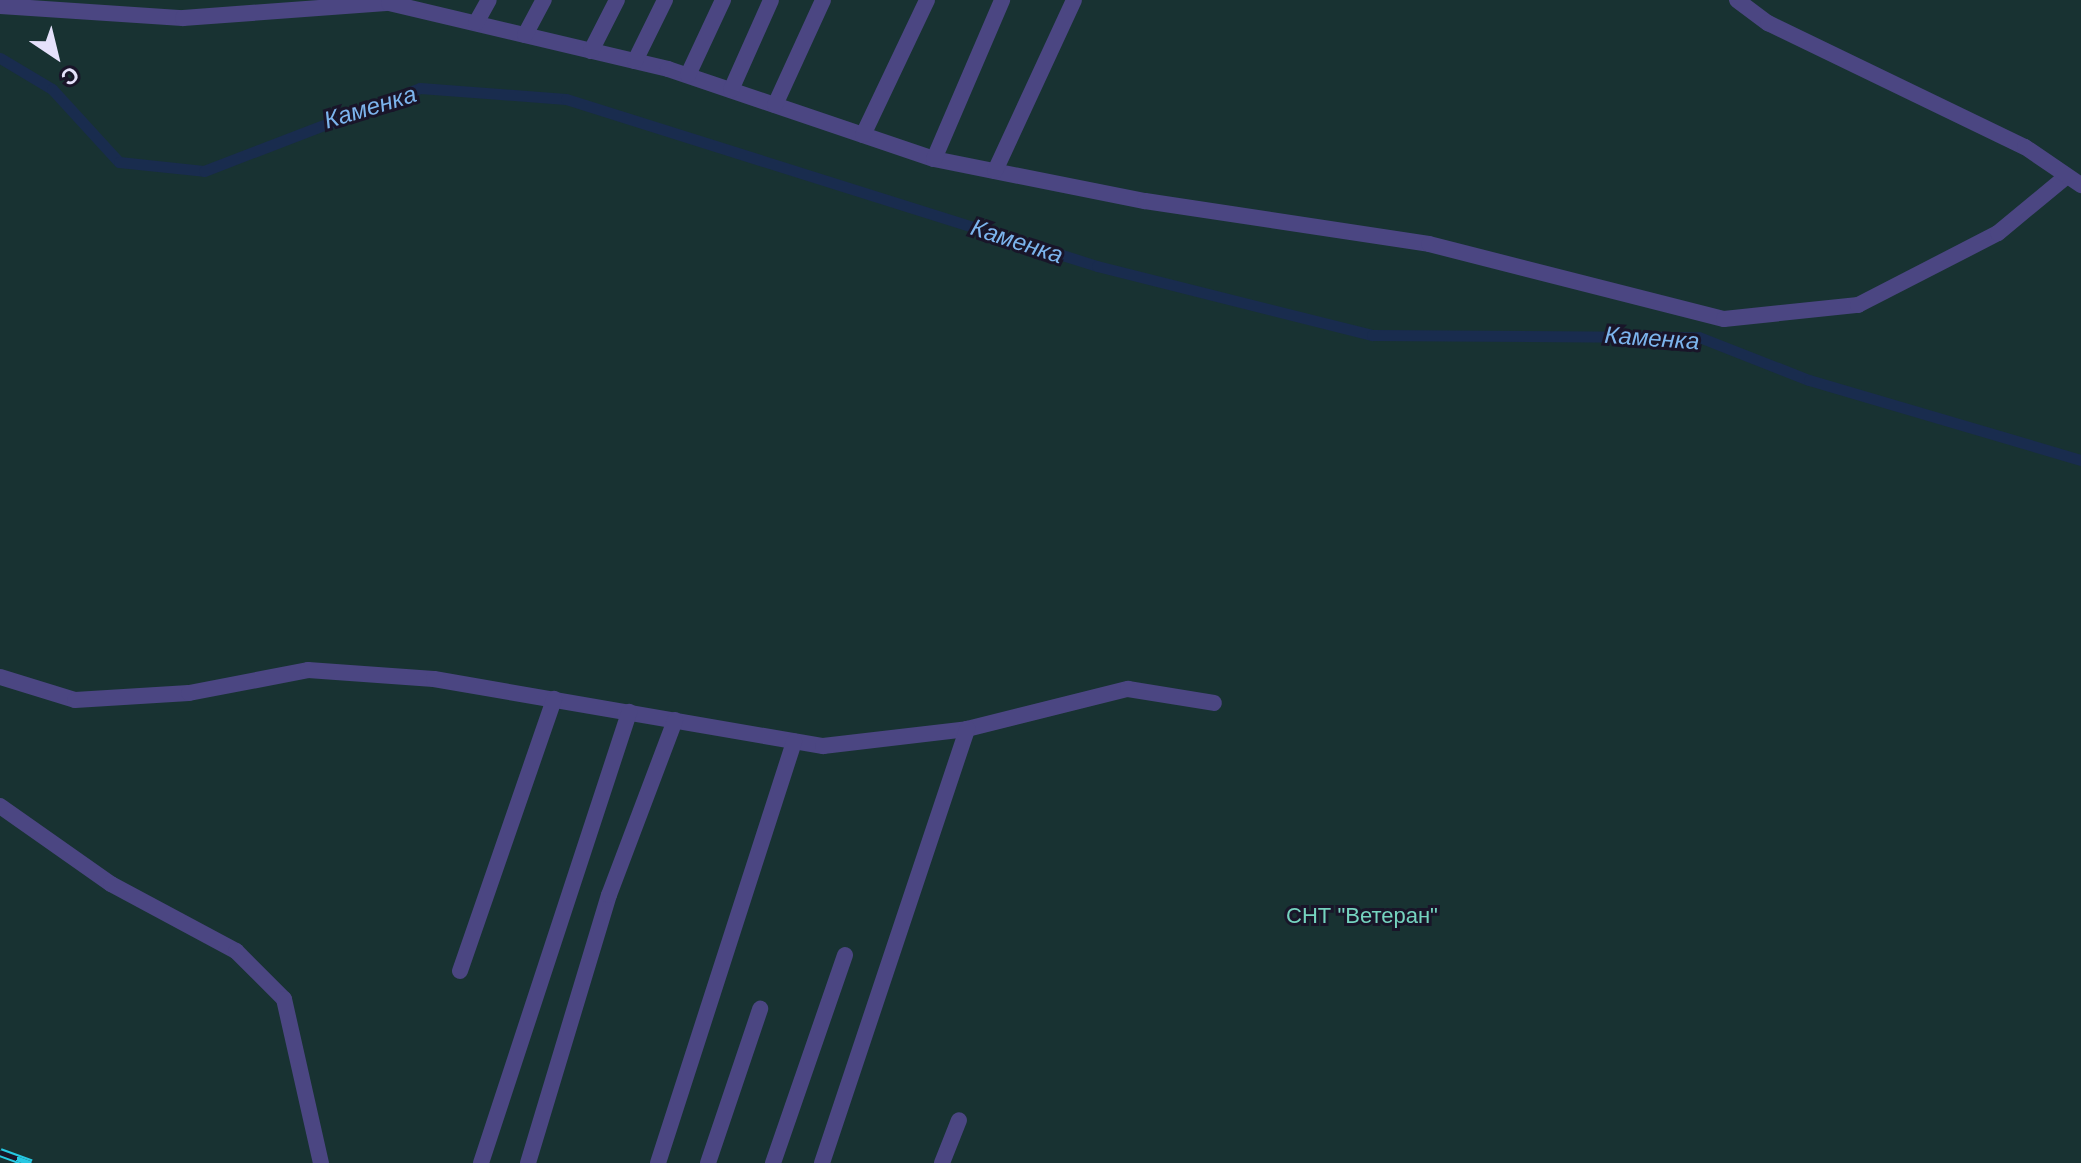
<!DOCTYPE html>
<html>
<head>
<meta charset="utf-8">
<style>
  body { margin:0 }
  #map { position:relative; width:2081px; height:1163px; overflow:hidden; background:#191529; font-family:Arial,sans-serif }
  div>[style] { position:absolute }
  .green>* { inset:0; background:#183232 }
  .stream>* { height:11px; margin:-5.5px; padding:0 5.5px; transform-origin:5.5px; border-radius:5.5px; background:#192c4e }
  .lane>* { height:16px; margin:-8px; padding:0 8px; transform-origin:8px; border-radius:8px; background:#4b4682 }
  .street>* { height:16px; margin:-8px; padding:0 8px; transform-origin:8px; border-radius:8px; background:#4b4682 }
  .rail>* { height:9px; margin-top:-4.5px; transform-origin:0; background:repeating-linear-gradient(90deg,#191529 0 18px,#26c7e2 0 36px); box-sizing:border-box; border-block:2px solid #26c7e2 }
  span { translate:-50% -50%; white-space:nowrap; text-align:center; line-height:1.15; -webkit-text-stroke:6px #191529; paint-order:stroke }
  .park-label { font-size:22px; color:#75d3bf }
  .water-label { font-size:24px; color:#7cb4ed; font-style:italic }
  .north { position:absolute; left:16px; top:16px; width:80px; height:80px; -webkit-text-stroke:6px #191529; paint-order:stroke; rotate:145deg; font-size:22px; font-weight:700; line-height:32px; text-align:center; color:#e5e1fb }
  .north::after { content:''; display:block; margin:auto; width:28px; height:36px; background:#e5e1fb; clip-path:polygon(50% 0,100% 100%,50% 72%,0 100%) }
</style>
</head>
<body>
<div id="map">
  <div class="green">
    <div style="clip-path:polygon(0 0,2081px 0,2081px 1163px,0 1163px)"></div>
  </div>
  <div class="stream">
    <div style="left:0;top:58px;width:61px;rotate:30.8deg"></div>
    <div style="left:52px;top:89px;width:99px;rotate:47.5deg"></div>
    <div style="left:119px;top:162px;width:85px;rotate:6deg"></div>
    <div style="left:204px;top:171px;width:231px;rotate:-21deg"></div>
    <div style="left:420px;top:88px;width:146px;rotate:4.3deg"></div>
    <div style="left:566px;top:99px;width:557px;rotate:17.46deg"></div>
    <div style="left:1097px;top:266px;width:284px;rotate:14.1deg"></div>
    <div style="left:1372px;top:335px;width:327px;rotate:0.4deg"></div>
    <div style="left:1699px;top:337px;width:118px;rotate:21.4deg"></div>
    <div style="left:1809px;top:380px;width:284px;rotate:16.4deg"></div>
  </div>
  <div class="lane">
    <div style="left:0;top:6px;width:183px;rotate:3.8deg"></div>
    <div style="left:183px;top:18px;width:207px;rotate:-4.2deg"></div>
    <div style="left:389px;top:3px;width:287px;rotate:13.3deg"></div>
    <div style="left:668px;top:69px;width:281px;rotate:18.7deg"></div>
    <div style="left:934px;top:159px;width:215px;rotate:11.3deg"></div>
    <div style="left:1145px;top:201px;width:287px;rotate:8.6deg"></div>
    <div style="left:1429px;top:244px;width:304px;rotate:14.3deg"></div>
    <div style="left:1724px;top:319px;width:135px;rotate:-6deg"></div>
    <div style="left:1858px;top:305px;width:157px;rotate:-27.2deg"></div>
    <div style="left:1998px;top:233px;width:89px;rotate:-39.6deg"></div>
    <div style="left:476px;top:23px;width:26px;rotate:-61deg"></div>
    <div style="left:525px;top:35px;width:40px;rotate:-62deg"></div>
    <div style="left:591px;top:51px;width:57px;rotate:-63deg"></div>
    <div style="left:635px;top:61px;width:68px;rotate:-63.8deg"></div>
    <div style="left:688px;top:75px;width:83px;rotate:-65deg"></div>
    <div style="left:731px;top:90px;width:98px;rotate:-66deg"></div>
    <div style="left:775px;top:105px;width:115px;rotate:-65.4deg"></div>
    <div style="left:863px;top:135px;width:149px;rotate:-64.6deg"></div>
    <div style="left:934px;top:159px;width:173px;rotate:-66.8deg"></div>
    <div style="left:995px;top:171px;width:188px;rotate:-65.2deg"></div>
    <div style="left:0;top:677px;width:78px;rotate:17deg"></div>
    <div style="left:75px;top:700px;width:114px;rotate:-3.5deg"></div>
    <div style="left:189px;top:693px;width:121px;rotate:-10.9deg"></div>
    <div style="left:308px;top:670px;width:126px;rotate:4.1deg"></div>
    <div style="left:434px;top:679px;width:395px;rotate:9.8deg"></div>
    <div style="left:823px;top:746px;width:145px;rotate:-6.7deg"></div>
    <div style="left:967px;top:729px;width:166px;rotate:-14deg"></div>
    <div style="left:1128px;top:689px;width:87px;rotate:9.2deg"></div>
    <div style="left:0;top:806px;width:136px;rotate:35.1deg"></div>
    <div style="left:111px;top:884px;width:142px;rotate:28.2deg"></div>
    <div style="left:236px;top:951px;width:68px;rotate:45deg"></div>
    <div style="left:284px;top:999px;width:168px;rotate:77.3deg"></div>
    <div style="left:460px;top:971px;width:288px;rotate:-70.9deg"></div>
    <div style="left:481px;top:1163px;width:475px;rotate:-71.8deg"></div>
    <div style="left:528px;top:1163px;width:280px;rotate:-73.2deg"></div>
    <div style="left:609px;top:895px;width:187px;rotate:-69.3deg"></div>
    <div style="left:658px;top:1163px;width:443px;rotate:-72.1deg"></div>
    <div style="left:708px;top:1163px;width:163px;rotate:-71.3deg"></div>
    <div style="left:773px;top:1163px;width:220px;rotate:-70.9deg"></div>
    <div style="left:822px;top:1163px;width:458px;rotate:-71.5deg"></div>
    <div style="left:942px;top:1163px;width:46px;rotate:-68.4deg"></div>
  </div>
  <div class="street">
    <div style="left:1737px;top:0;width:39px;rotate:37deg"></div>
    <div style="left:1768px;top:23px;width:285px;rotate:25.8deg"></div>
    <div style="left:2025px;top:147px;width:68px;rotate:34.2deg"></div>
  </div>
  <div class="rail">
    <div style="left:0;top:1152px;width:33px;rotate:20deg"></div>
  </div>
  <div class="park-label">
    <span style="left:1362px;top:916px">СНТ "Ветеран"</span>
  </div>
  <div class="water-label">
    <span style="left:370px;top:107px;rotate:-17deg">Каменка</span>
    <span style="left:1017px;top:241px;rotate:18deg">Каменка</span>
    <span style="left:1652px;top:338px;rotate:4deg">Каменка</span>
  </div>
  <div class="north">С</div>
</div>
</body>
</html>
